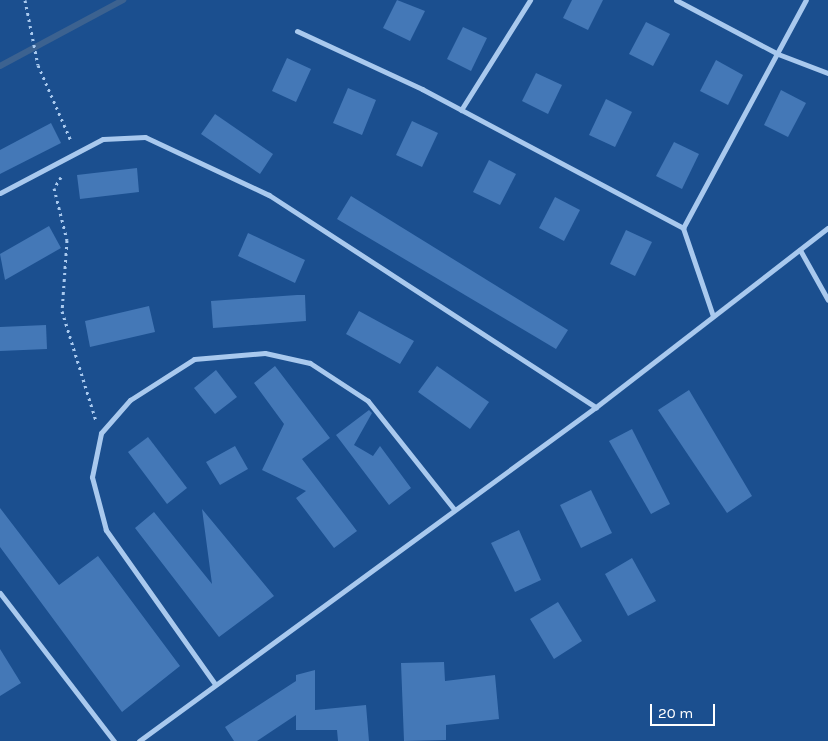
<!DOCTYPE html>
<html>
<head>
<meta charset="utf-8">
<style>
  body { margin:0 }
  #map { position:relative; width:828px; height:741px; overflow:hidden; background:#1b4f8f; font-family:Karla,sans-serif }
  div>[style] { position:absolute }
  .stream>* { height:6px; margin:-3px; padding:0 3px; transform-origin:3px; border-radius:3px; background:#3c6290 }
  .building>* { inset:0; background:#4478b7 }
  .path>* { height:3px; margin-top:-1.5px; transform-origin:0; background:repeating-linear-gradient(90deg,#a9c9ee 0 2.5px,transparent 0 6.5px) }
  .street>* { height:5px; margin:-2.5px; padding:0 2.5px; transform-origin:2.5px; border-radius:2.5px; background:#a9c9ee }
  span { translate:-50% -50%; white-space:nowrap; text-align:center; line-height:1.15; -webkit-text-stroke:4px #1b4f8f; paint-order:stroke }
  .scale { position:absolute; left:650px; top:704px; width:65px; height:22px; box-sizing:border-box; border:2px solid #fff; border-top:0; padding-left:6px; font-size:15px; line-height:18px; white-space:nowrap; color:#fff; -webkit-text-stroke:4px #1b4f8f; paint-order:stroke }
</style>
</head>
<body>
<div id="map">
  <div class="stream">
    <div style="left:0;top:66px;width:140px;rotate:-28.2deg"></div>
  </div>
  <div class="building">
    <div style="clip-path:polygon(397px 0,425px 11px,410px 41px,383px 28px)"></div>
    <div style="clip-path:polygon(572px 0,603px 0,588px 30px,563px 18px)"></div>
    <div style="clip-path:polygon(646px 22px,670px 34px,653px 66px,629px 54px)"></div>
    <div style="clip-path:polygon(463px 27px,487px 38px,471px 71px,447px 59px)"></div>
    <div style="clip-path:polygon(287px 58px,311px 69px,296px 102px,272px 91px)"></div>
    <div style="clip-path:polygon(716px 60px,743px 75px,728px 105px,700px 91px)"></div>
    <div style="clip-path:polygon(536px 73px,562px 85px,548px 114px,522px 101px)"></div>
    <div style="clip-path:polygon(348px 88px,376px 100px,362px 135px,333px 123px)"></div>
    <div style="clip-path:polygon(781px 90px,806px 103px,788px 137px,764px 125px)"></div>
    <div style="clip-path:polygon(606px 99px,632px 112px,615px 147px,589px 135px)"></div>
    <div style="clip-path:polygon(215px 114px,273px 154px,260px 174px,201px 134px)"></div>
    <div style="clip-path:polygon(412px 121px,438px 133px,422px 167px,396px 155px)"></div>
    <div style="clip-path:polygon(51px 123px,61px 143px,0 174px,0 150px)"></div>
    <div style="clip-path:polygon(674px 142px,699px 154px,682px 189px,656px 176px)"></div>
    <div style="clip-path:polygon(489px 160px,516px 174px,500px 205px,473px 192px)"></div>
    <div style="clip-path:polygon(137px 168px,139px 192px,80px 199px,77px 175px)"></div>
    <div style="clip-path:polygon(351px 196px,568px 330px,556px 349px,337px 219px)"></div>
    <div style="clip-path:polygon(555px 197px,580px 210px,564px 241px,539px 228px)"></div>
    <div style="clip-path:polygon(49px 226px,61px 248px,5px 280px,0 254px)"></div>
    <div style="clip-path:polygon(626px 230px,652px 242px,635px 276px,610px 264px)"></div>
    <div style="clip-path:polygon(248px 233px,305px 260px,295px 283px,238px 256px)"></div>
    <div style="clip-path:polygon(297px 295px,305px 295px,306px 321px,213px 328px,211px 301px)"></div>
    <div style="clip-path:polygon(149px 306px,155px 332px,90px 347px,85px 321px)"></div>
    <div style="clip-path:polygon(359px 311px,414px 341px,400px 364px,346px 334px)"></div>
    <div style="clip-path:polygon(46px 325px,47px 349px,0 351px,0 327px)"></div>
    <div style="clip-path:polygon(275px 366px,330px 438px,302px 459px,357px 531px,334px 548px,296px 498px,306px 491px,262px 470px,284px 424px,254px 383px)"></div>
    <div style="clip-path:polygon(437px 366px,489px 402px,470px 429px,418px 392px)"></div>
    <div style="clip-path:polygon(216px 370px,237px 397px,215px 414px,194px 388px)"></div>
    <div style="clip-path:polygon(689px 390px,752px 496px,727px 513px,658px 410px)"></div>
    <div style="clip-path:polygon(369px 410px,372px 413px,354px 445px,373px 456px,380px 446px,411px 488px,389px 505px,336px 435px)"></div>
    <div style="clip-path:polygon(632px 429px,670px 504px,651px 514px,609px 441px)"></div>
    <div style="clip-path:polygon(148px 437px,187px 488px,167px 504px,128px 452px)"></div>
    <div style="clip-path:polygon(235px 446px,248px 469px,220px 485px,206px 462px)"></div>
    <div style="clip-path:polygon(591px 490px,612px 533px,581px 548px,560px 505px)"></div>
    <div style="clip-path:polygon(0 508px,59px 585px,98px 556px,180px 666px,122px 712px,0 547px)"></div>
    <div style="clip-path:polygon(202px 509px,274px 596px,219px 637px,135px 528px,154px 512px,212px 584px)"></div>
    <div style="clip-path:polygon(519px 530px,541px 580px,515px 592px,491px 543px)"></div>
    <div style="clip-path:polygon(632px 558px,656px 601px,628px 616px,605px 574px)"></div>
    <div style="clip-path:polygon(558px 602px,582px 641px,554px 659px,530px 619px)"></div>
    <div style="clip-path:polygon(0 649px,21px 683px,0 696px)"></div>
    <div style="clip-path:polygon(444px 662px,445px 681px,495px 675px,499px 719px,446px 725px,446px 740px,404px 741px,401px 663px)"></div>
    <div style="clip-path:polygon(315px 670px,315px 710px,366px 705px,369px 741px,338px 741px,337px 730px,296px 730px,296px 715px,257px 741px,234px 741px,225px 727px,296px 681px,296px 675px)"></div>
  </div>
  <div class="path">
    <div style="left:25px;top:0;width:66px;rotate:78.7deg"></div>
    <div style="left:38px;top:65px;width:83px;rotate:66.5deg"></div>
    <div style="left:61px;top:177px;width:13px;rotate:122deg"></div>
    <div style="left:54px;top:188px;width:54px;rotate:76deg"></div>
    <div style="left:67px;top:240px;width:71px;rotate:94deg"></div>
    <div style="left:62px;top:311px;width:115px;rotate:72.8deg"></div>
  </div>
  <div class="street">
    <div style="left:676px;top:0;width:115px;rotate:27.9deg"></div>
    <div style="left:778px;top:54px;width:53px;rotate:20.8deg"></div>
    <div style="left:297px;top:31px;width:138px;rotate:24.9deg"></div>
    <div style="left:422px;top:89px;width:296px;rotate:28deg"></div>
    <div style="left:683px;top:228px;width:93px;rotate:71.2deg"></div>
    <div style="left:461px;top:110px;width:130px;rotate:-57.9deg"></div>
    <div style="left:0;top:193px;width:116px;rotate:-27.7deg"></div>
    <div style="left:103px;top:139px;width:42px;rotate:-2.7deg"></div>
    <div style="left:145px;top:137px;width:137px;rotate:25.1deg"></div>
    <div style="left:269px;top:195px;width:390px;rotate:33deg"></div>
    <div style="left:683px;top:228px;width:259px;rotate:-61.7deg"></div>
    <div style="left:800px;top:250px;width:57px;rotate:60.8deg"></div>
    <div style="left:0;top:593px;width:187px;rotate:52.4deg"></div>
    <div style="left:215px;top:684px;width:189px;rotate:-125.3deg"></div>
    <div style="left:106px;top:530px;width:55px;rotate:-104.8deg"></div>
    <div style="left:92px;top:477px;width:45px;rotate:-78.4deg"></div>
    <div style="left:101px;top:433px;width:44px;rotate:-48.7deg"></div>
    <div style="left:130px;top:400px;width:76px;rotate:-32.6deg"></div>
    <div style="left:194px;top:359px;width:71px;rotate:-4.8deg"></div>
    <div style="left:265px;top:353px;width:46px;rotate:12.5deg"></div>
    <div style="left:310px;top:363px;width:69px;rotate:33.2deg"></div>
    <div style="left:368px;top:401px;width:138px;rotate:51.5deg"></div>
    <div style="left:139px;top:741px;width:566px;rotate:-36.16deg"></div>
    <div style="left:596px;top:407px;width:293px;rotate:-37.7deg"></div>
  </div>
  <div class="scale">20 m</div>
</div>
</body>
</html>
